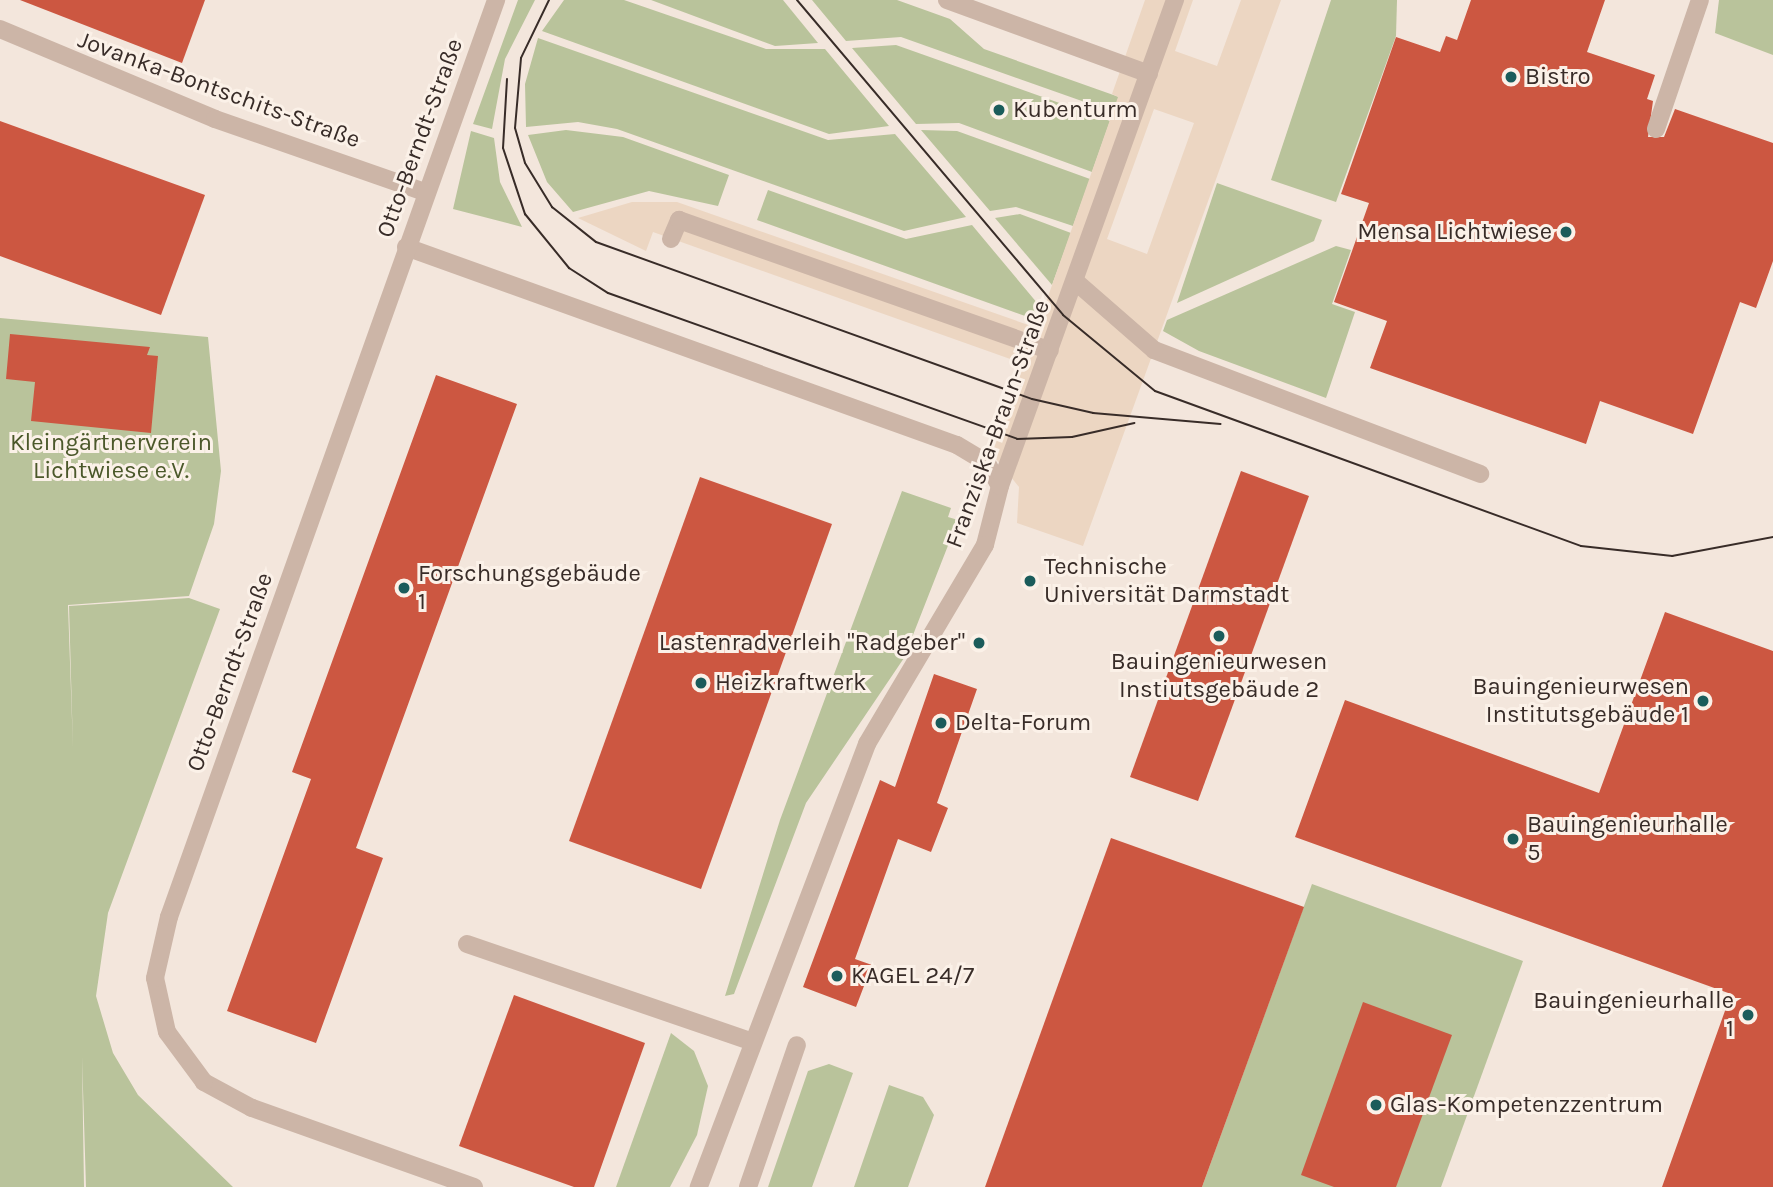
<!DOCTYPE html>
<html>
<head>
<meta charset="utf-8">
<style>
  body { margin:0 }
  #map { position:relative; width:1773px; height:1187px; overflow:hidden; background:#f3e6dc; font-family:Karla,sans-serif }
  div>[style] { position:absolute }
  .green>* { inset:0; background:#b9c39b }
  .plaza>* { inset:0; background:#ecd6c2 }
  .building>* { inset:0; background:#cc5741 }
  .lane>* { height:18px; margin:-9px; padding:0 9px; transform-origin:9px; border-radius:9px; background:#ccb5a7 }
  .street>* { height:18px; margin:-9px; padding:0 9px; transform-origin:9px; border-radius:9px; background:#ccb5a7 }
  .tram>* { height:2px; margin:-1px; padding:0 1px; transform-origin:1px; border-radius:1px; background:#382c28 }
  .dots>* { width:19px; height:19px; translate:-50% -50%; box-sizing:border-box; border:4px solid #fbf1e8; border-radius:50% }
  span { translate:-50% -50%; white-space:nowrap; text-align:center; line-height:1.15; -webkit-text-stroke:6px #fbf1e8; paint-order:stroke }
  .poi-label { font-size:24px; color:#382c28 }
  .left { translate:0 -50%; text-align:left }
  .right { translate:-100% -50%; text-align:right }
  .street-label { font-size:24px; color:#382c28 }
  .park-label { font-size:24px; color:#4b582a }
</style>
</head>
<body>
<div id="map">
  <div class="green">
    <div style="clip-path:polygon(518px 0,535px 0,505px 59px,492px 129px,473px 124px)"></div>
    <div style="clip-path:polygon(564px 0,624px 0,766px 49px,825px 49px,889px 126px,829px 134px,542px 31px)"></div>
    <div style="clip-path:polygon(651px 0,783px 0,818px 43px,775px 46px)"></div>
    <div style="clip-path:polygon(812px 0,897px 0,950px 19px,984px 49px,1119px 97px,1113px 112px,901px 37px,846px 41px)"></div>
    <div style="clip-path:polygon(1331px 0,1397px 0,1396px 36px,1336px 202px,1271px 180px)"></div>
    <div style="clip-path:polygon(1719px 0,1773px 0,1773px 55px,1715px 33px)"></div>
    <div style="clip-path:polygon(538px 38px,828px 140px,895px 134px,966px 217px,904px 231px,617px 129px,578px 122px,526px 127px,525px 84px)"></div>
    <div style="clip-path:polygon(896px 45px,1110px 121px,1092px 172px,959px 123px,916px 124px,852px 48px)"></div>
    <div style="clip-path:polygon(566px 130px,623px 137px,729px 175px,718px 206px,649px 191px,573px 212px,547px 182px,528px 135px)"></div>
    <div style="clip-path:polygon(921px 130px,957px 131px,1090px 179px,1073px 226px,1016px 207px,990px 211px)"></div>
    <div style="clip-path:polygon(471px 131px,494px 138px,500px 182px,522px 227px,453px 209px)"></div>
    <div style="clip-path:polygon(1217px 183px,1322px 220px,1314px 241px,1177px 303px)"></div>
    <div style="clip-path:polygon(768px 190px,906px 239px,972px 225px,1043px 310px,1039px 321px,757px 220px)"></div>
    <div style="clip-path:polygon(1020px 214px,1071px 233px,1052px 285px,995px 218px)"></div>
    <div style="clip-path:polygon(1336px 246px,1351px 250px,1332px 304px,1355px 312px,1326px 398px,1199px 351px,1163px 331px,1167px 320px)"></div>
    <div style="clip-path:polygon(0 318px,208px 337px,221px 471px,214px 524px,189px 596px,68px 605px,73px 749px,69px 606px,189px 598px,220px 609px,108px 913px,96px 996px,113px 1053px,138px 1095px,233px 1187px,86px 1187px,82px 1057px,84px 1187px,0 1187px)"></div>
    <div style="clip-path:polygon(902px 491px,951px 508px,948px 517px,958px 520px,904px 658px,806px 803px,734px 994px,725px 996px,780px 820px)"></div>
    <div style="clip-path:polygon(1312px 884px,1523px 961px,1441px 1187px,1202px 1187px)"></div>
    <div style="clip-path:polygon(671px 1033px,694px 1051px,708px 1086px,697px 1135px,670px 1187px,616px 1187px)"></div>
    <div style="clip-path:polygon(829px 1064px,853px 1073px,812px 1187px,768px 1187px,808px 1071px)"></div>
    <div style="clip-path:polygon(889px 1085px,923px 1097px,934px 1115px,908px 1187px,854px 1187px)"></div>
  </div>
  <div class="plaza">
    <div style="clip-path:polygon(evenodd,1145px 0,1193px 0,1175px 51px,1217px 66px,1241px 0,1281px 0,1083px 546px,1017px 523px,1019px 487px,992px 454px,1024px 364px,653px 232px,646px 251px,578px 218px,632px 202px,677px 202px,1037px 328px,1118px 97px,1112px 94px,1145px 0,1154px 109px,1194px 123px,1147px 254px,1107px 239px,1154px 109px)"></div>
  </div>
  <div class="building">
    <div style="clip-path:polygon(20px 0,205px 0,182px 63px)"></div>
    <div style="clip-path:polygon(1471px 0,1605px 0,1587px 52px,1655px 75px,1647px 99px,1653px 101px,1648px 137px,1664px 137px,1675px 109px,1773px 143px,1773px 261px,1756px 308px,1740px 302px,1693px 434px,1600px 401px,1586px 444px,1370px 368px,1387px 321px,1334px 302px,1369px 203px,1341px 194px,1396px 37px,1440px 52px,1446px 36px,1457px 40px)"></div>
    <div style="clip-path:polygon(0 121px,205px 195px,161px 315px,0 256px)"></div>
    <div style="clip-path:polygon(10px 334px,150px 347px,147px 355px,158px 356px,151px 433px,31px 421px,35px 382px,6px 379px)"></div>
    <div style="clip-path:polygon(436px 375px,517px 404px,356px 848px,383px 858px,316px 1043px,227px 1011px,311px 779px,292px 772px)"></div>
    <div style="clip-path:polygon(1241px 471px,1309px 496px,1198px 801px,1130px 777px)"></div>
    <div style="clip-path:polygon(700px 477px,832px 524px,701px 889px,569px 841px)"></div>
    <div style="clip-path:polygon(1665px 612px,1773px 651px,1773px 1187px,1662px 1187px,1731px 994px,1295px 837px,1345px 700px,1599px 793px)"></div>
    <div style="clip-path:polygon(934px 674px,977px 689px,937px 803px,948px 808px,931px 852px,898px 839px,855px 959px,872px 965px,856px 1007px,803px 987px,880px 780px,895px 787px)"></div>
    <div style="clip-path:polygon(1111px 838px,1304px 907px,1202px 1187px,985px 1187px)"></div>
    <div style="clip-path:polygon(514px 995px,645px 1043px,594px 1187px,574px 1187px,459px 1146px)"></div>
    <div style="clip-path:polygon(1363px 1002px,1452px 1035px,1396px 1187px,1334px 1187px,1301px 1175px)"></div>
  </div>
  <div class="lane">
    <div style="left:0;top:29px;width:233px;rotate:22.7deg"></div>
    <div style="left:215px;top:119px;width:222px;rotate:19.2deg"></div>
    <div style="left:1656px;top:129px;width:136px;rotate:-71.2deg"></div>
    <div style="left:406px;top:247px;width:585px;rotate:19.77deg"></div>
    <div style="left:957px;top:445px;width:35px;rotate:31deg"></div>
    <div style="left:987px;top:463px;width:26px;rotate:61deg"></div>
    <div style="left:1000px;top:486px;width:61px;rotate:104.3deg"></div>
    <div style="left:985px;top:545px;width:231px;rotate:120.7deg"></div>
    <div style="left:867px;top:744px;width:474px;rotate:110.8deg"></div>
    <div style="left:1154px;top:350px;width:349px;rotate:20.8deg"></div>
    <div style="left:467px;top:944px;width:300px;rotate:18.9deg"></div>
    <div style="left:748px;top:1187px;width:150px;rotate:-71deg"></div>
  </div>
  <div class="street">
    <div style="left:947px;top:0;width:215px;rotate:20.1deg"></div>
    <div style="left:671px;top:239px;width:21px;rotate:-67deg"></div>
    <div style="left:679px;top:220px;width:393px;rotate:19.4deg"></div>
    <div style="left:1075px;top:281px;width:105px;rotate:41.1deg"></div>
    <div style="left:1000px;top:486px;width:517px;rotate:-70.2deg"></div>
    <div style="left:474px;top:1187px;width:236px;rotate:-160.4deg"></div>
    <div style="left:252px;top:1108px;width:55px;rotate:-151.6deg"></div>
    <div style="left:204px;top:1082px;width:62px;rotate:-126.5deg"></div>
    <div style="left:167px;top:1032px;width:55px;rotate:-102.5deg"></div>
    <div style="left:155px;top:978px;width:63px;rotate:-77.1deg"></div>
    <div style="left:169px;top:917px;width:974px;rotate:-70.37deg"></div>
  </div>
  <div class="tram">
    <div style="left:549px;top:0;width:64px;rotate:115.8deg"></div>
    <div style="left:521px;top:58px;width:70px;rotate:94.9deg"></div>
    <div style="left:515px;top:128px;width:36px;rotate:74deg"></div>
    <div style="left:525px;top:163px;width:52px;rotate:58.5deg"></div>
    <div style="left:552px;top:207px;width:56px;rotate:38.5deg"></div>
    <div style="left:596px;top:242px;width:463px;rotate:19.8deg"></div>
    <div style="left:1032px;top:399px;width:63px;rotate:12.9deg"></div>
    <div style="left:1093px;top:413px;width:128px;rotate:4.9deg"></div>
    <div style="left:797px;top:0;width:412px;rotate:49.8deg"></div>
    <div style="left:1063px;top:315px;width:119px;rotate:39.6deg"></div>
    <div style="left:1155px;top:391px;width:453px;rotate:20deg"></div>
    <div style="left:1581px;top:546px;width:92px;rotate:6.3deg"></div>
    <div style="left:1672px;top:556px;width:103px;rotate:-10.7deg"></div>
    <div style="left:507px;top:79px;width:69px;rotate:93.3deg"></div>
    <div style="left:503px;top:148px;width:70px;rotate:71.6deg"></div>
    <div style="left:525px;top:214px;width:70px;rotate:50.8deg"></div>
    <div style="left:569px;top:268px;width:46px;rotate:32.7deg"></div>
    <div style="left:608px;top:293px;width:434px;rotate:19.6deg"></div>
    <div style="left:1017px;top:439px;width:55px;rotate:-2.1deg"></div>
    <div style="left:1072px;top:437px;width:64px;rotate:-12.7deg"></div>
  </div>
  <div class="dots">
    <div style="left:1511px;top:77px;background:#1b5c5b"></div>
    <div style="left:999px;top:110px;background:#1b5c5b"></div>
    <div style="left:1566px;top:232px;background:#1b5c5b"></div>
    <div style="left:1030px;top:581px;background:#1b5c5b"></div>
    <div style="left:404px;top:588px;background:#1b5c5b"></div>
    <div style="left:1219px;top:636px;background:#1b5c5b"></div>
    <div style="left:979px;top:643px;background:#1b5c5b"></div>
    <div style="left:701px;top:683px;background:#1b5c5b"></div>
    <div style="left:1703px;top:701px;background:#1b5c5b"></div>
    <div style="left:941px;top:723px;background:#1b5c5b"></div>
    <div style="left:1513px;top:839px;background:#1b5c5b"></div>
    <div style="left:837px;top:976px;background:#1b5c5b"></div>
    <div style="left:1748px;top:1015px;background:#1b5c5b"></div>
    <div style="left:1376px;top:1105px;background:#1b5c5b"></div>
  </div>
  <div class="poi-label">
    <span class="left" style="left:1525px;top:77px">Bistro</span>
    <span class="left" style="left:1013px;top:110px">Kubenturm</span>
    <span class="right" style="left:1552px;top:232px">Mensa Lichtwiese</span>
    <span class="left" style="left:1044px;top:581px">Technische<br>Universität Darmstadt</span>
    <span class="left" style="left:418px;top:588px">Forschungsgebäude<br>1</span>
    <span class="right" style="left:965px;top:643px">Lastenradverleih "Radgeber"</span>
    <span style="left:1219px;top:676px">Bauingenieurwesen<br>Instiutsgebäude 2</span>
    <span class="left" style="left:715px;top:683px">Heizkraftwerk</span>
    <span class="right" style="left:1689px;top:701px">Bauingenieurwesen<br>Institutsgebäude 1</span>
    <span class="left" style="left:955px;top:723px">Delta-Forum</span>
    <span class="left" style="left:1527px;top:839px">Bauingenieurhalle<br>5</span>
    <span class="left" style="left:851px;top:976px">KAGEL 24/7</span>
    <span class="right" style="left:1734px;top:1015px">Bauingenieurhalle<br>1</span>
    <span class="left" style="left:1390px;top:1105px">Glas-Kompetenzzentrum</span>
  </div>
  <div class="street-label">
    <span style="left:219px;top:90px;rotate:20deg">Jovanka-Bontschits-Straße</span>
    <span style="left:420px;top:138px;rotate:-70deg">Otto-Berndt-Straße</span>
    <span style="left:998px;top:424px;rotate:-70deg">Franziska-Braun-Straße</span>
    <span style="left:230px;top:672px;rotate:-70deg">Otto-Berndt-Straße</span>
  </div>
  <div class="park-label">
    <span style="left:111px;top:457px">Kleingärtnerverein<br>Lichtwiese e.V.</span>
  </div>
</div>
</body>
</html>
